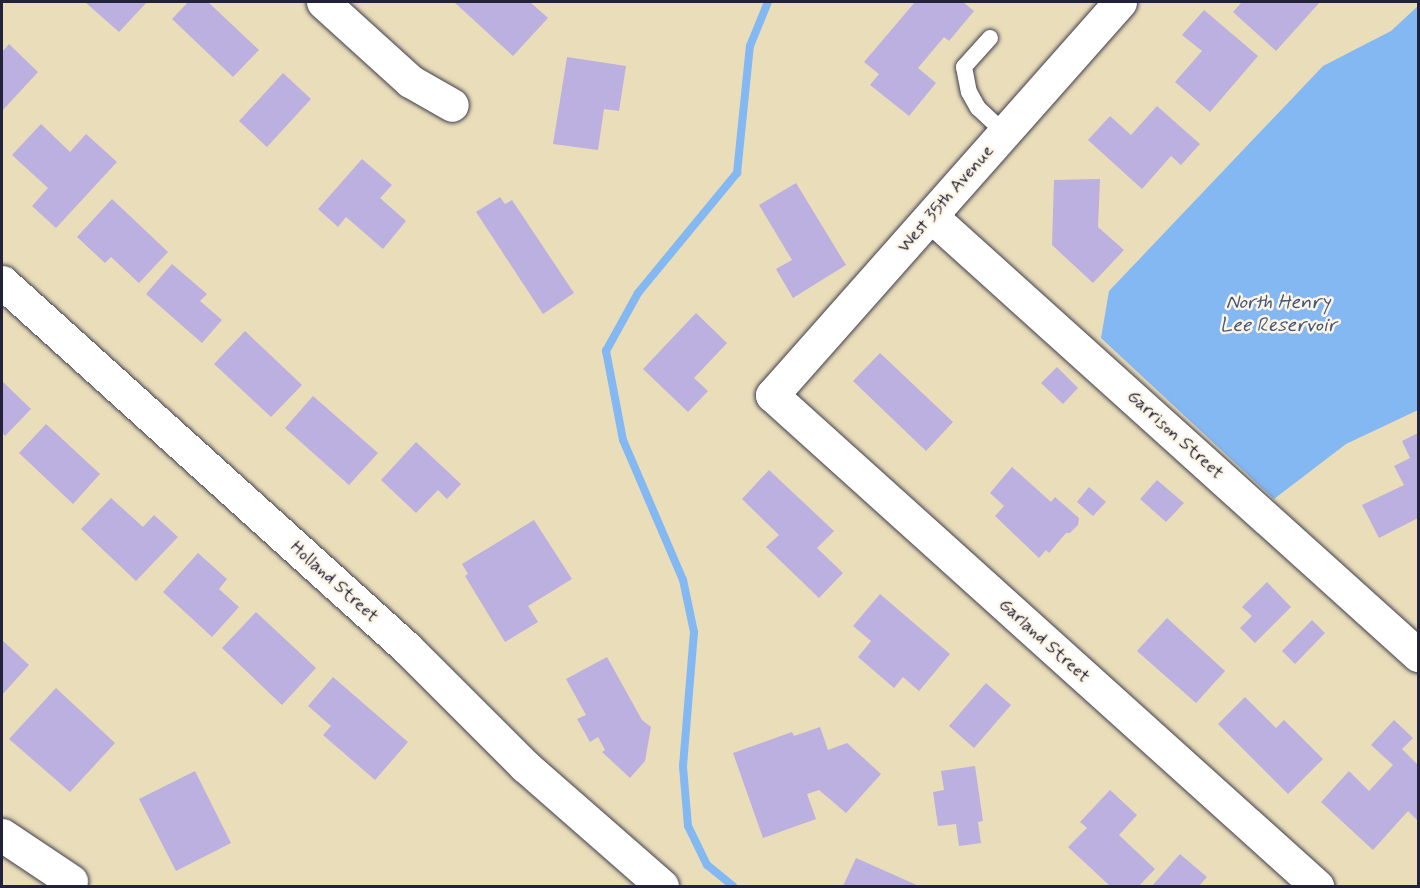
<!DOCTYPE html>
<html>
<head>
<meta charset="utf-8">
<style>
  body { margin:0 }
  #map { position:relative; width:1420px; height:888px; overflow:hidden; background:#eadeba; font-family:Mynerve,sans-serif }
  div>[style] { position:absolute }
  .water>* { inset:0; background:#84b8f2 }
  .stream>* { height:8px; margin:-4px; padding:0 4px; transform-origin:4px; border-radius:4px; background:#84b8f2 }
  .building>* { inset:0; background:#bbb0df }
  .roads { filter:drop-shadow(0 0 2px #403e4e) drop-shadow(0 0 2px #403e4e) }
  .service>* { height:16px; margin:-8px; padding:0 8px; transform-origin:8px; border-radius:8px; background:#fff }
  .minor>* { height:33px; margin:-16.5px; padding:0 16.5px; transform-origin:16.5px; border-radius:16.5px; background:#fff }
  span { translate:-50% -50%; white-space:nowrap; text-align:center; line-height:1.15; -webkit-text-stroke:5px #fcf5e5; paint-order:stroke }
  .street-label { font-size:18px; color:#22223b }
  .water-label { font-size:20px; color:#44567b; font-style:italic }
  .frame { position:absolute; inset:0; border:3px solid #22223b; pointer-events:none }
</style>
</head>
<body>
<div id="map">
  <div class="water">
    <div style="clip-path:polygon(1418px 6px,1418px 410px,1346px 444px,1274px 499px,1101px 338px,1109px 291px,1323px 66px,1391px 31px)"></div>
  </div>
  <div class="stream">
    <div style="left:733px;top:886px;width:33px;rotate:-141deg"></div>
    <div style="left:707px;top:865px;width:43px;rotate:-116deg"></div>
    <div style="left:688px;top:826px;width:60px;rotate:-94.8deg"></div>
    <div style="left:683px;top:766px;width:134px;rotate:-85.3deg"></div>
    <div style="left:694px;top:632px;width:53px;rotate:-101.9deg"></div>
    <div style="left:683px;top:580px;width:152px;rotate:-113.2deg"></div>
    <div style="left:623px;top:440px;width:91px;rotate:-100.8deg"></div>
    <div style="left:606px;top:351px;width:66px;rotate:-61.1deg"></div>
    <div style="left:638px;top:293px;width:156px;rotate:-50.5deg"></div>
    <div style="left:737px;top:173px;width:128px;rotate:-84.2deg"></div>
    <div style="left:750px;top:46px;width:48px;rotate:-67.8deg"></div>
  </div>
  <div class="building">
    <div style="clip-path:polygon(85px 2px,147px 2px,119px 32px)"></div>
    <div style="clip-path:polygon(188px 2px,208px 2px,259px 50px,233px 77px,172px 19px)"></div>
    <div style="clip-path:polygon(454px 2px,530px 2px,548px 18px,513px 56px)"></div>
    <div style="clip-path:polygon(915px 2px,963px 2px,974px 11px,949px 41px,944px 37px,918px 68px,936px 83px,909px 116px,870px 85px,879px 74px,864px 62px)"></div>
    <div style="clip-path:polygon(1242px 2px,1320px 2px,1276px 51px,1233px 12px)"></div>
    <div style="clip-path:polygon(1204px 10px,1258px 56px,1210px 112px,1175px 82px,1202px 51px,1182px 35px)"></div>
    <div style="clip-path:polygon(9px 44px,38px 72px,2px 111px,2px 52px)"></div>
    <div style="clip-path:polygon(567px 57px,626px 66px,619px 111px,604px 109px,598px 150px,553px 144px)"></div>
    <div style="clip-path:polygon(283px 73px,311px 99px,267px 147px,239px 121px)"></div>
    <div style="clip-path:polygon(1157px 106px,1200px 144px,1181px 165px,1171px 156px,1142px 189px,1088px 140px,1110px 116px,1131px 135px)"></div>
    <div style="clip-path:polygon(41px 124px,70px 152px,86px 134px,117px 162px,56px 228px,32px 206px,48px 188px,12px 155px)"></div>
    <div style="clip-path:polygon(362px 159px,392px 185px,380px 198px,406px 221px,383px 249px,346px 217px,338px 227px,318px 209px)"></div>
    <div style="clip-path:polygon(1100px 179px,1098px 227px,1124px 250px,1093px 283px,1052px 245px,1054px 180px)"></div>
    <div style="clip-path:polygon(796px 183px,846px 265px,793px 298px,776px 269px,792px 260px,759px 205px)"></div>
    <div style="clip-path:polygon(500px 197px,505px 204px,512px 200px,574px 293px,543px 314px,476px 212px)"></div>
    <div style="clip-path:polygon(112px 199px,168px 252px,139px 283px,111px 257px,105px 263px,77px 237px)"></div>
    <div style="clip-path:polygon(172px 264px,207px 294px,200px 301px,222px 320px,202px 343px,146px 294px)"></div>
    <div style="clip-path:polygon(696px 313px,727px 343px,694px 378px,708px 391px,688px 412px,643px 369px)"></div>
    <div style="clip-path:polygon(245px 331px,302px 385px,271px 417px,214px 364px)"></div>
    <div style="clip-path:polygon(880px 353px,953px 422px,926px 451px,853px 381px)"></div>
    <div style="clip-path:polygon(1057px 367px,1078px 388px,1063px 404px,1041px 383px)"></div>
    <div style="clip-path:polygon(2px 381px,31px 409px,5px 436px,2px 432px)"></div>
    <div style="clip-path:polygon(313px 396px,378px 453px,349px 485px,285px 428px)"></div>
    <div style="clip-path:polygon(46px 424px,100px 474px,73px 504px,19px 453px)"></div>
    <div style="clip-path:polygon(1418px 433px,1418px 518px,1379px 538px,1362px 505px,1404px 485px,1394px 466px,1410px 458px,1402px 441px)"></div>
    <div style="clip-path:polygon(416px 442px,461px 484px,447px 499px,438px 490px,416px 513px,381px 480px)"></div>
    <div style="clip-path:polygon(1012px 467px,1051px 502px,1055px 497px,1079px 518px,1078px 525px,1070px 533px,1066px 533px,1049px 553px,1046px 550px,1039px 558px,995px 516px,1004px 506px,990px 493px)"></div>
    <div style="clip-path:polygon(769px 470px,834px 531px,817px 548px,843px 573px,819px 598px,766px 547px,779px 535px,742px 499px)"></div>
    <div style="clip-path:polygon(1157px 480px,1184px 503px,1166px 522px,1140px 499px)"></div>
    <div style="clip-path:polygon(1089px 487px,1106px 502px,1093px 516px,1077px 502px)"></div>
    <div style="clip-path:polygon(111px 498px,143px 527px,154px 515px,178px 537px,136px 581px,81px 529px)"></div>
    <div style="clip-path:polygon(534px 520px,572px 579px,528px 606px,538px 622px,505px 642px,465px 576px,468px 574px,462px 564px)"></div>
    <div style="clip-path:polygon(198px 553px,227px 579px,219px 589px,239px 607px,212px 637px,163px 592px)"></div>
    <div style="clip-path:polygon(1267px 582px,1291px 607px,1255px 643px,1240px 628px,1252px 616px,1242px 607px)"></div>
    <div style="clip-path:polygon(880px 594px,950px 654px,919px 691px,903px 677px,894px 688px,858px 657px,871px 641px,853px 626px)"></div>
    <div style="clip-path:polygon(256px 612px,316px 668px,282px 705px,222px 648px)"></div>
    <div style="clip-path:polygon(1167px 618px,1225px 671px,1196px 703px,1137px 651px)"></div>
    <div style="clip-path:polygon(1312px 620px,1325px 633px,1295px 664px,1282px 651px)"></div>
    <div style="clip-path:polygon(2px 640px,29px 665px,2px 695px)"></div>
    <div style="clip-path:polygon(607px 657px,642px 720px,651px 727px,645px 761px,630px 778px,602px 752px,605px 750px,598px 737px,590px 742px,577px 719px,586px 715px,566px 679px)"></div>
    <div style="clip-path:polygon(333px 677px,408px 742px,375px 780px,323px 735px,331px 726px,308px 706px)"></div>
    <div style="clip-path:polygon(986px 683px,1011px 705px,974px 748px,949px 726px)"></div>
    <div style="clip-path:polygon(56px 688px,115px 743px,70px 792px,9px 739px)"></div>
    <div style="clip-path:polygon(1245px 697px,1276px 728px,1284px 720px,1323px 759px,1288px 794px,1218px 724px)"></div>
    <div style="clip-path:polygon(1394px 720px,1413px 738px,1402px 749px,1418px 765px,1418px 821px,1408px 811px,1373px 850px,1321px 802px,1349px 771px,1369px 791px,1393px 765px,1371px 745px)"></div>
    <div style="clip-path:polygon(820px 727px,828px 750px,847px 743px,881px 774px,846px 813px,819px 790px,807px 794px,816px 819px,763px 838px,733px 753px,792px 732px,794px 736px)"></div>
    <div style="clip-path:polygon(975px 766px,983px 821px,978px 822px,981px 843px,959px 846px,956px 824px,938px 826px,933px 792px,944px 790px,941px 771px)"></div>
    <div style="clip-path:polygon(195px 771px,231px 843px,176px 871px,139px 799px)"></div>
    <div style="clip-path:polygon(1110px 790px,1137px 815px,1119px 835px,1155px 869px,1139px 886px,1110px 886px,1068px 847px,1087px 828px,1080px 822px)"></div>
    <div style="clip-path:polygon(1180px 854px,1207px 877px,1199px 886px,1152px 886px)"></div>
    <div style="clip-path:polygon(856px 858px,919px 886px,843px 886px)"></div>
  </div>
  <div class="roads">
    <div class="service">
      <div style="left:990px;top:38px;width:39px;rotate:132deg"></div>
      <div style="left:964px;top:67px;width:25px;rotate:79deg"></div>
      <div style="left:969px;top:92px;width:18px;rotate:61deg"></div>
      <div style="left:978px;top:108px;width:37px;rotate:43deg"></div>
    </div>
    <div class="minor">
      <div style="left:323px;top:2px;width:118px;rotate:42.2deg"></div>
      <div style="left:410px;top:81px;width:48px;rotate:29.7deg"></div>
      <div style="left:1120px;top:2px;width:525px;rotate:131.52deg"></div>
      <div style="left:772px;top:395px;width:734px;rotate:42.02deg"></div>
      <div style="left:931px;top:216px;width:656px;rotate:42.03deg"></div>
      <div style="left:2px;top:282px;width:546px;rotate:42.1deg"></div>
      <div style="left:407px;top:648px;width:167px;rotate:45deg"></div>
      <div style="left:525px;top:766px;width:182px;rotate:41.2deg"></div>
      <div style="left:2px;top:835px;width:83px;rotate:33.7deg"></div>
    </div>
  </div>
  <div class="street-label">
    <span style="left:946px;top:199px;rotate:-49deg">West 35th Avenue</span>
    <span style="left:1175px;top:435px;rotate:42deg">Garrison Street</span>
    <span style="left:334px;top:582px;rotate:42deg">Holland Street</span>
    <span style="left:1044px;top:641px;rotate:42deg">Garland Street</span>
  </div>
  <div class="water-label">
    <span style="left:1278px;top:314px">North Henry<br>Lee Reservoir</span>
  </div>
  <div class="frame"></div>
</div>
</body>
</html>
